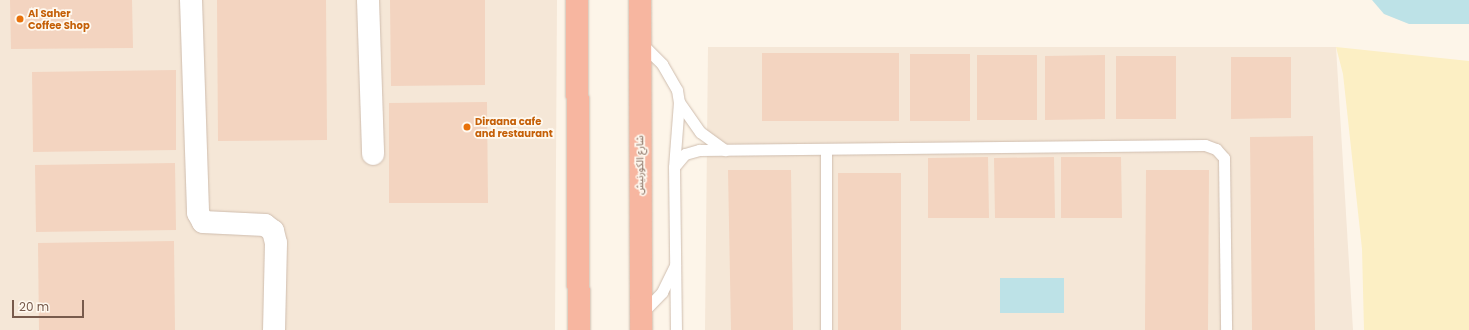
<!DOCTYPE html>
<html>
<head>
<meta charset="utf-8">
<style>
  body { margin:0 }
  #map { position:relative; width:1469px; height:330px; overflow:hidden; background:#fdf5e9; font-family:Poppins,"Noto Sans Arabic",sans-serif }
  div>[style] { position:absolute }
  .residential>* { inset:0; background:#f5e7d7 }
  .sand>* { inset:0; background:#fcefc4 }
  .water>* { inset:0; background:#bde2e7 }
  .building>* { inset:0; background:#f3d4c0 }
  .roads { filter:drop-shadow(0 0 1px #cfbdae) drop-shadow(0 0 1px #cfbdae) }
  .lane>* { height:11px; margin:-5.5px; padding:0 5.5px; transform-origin:5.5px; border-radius:5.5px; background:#fff }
  .street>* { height:22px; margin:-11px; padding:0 11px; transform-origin:11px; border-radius:11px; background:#fff }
  .highway>* { height:22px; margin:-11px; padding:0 11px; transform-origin:11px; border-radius:11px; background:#f7b6a0 }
  .dots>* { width:11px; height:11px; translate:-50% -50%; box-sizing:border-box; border:2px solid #fff9f0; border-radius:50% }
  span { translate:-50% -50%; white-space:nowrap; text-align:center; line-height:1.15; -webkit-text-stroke:3.5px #fff9f0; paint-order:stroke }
  .food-label { font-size:10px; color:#c56008; font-weight:700 }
  .left { translate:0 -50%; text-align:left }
  .street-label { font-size:10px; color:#785b4c }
  .scale { position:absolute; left:12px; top:300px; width:72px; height:18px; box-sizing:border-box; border:2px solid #785b4c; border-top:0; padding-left:5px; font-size:12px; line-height:14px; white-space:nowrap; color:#785b4c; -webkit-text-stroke:3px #fff9f0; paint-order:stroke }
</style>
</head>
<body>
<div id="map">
  <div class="residential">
    <div style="clip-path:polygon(0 0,557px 0,555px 330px,0 330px)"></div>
    <div style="clip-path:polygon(708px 47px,1336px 47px,1353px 330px,705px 330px)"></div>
  </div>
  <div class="sand">
    <div style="clip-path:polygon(1336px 47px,1469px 61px,1469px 330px,1364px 330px,1362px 249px,1343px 74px)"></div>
  </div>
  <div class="water">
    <div style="clip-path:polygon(1372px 0,1469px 0,1469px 24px,1409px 24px,1384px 14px)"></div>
    <div style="clip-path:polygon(1064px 278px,1064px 313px,1000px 313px,1000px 278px)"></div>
  </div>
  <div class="building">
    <div style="clip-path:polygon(10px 0,132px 0,133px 48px,11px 49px)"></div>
    <div style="clip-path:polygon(217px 0,326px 0,327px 140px,218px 141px)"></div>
    <div style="clip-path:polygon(390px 0,485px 0,485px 85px,391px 86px)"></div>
    <div style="clip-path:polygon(762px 53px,899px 53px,899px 121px,762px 121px)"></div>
    <div style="clip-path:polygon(910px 54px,970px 54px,970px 121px,910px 121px)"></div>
    <div style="clip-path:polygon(977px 55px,1037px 55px,1037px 120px,977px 120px)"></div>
    <div style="clip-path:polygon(1105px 55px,1105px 119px,1045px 120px,1045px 56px)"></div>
    <div style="clip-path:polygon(1116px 56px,1176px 56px,1176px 119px,1116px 119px)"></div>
    <div style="clip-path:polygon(1231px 57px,1291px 57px,1291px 118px,1231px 119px)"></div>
    <div style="clip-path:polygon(176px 70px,176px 150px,33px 152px,32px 72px)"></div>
    <div style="clip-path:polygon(487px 102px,488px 203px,389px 203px,389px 103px)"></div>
    <div style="clip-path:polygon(1313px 136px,1315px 330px,1252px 330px,1250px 137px)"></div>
    <div style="clip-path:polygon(988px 157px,989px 218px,928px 218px,928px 158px)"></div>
    <div style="clip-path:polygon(1054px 157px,1055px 218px,995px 218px,994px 158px)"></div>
    <div style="clip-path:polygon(1061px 157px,1121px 157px,1122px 218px,1061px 218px)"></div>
    <div style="clip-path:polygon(175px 163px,176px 230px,36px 232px,35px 165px)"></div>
    <div style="clip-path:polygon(728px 170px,791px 170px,793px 330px,731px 330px)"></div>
    <div style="clip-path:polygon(1146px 170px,1209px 170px,1208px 330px,1145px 330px)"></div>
    <div style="clip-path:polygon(838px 173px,901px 173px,901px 330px,838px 330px)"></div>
    <div style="clip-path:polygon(174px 241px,175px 330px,39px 330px,38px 243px)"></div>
  </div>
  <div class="roads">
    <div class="lane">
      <div style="left:641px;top:43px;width:30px;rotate:45deg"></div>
      <div style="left:662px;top:64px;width:30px;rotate:60deg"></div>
      <div style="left:677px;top:90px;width:12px;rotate:81deg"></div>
      <div style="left:679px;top:102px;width:65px;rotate:94.4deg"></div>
      <div style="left:674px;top:167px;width:163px;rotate:89.3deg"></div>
      <div style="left:679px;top:102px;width:37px;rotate:55deg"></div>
      <div style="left:700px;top:132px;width:31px;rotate:36deg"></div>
      <div style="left:674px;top:167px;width:17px;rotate:-50deg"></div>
      <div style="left:685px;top:154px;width:15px;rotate:-16deg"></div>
      <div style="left:699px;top:150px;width:506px;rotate:-0.57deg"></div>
      <div style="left:1205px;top:145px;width:12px;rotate:20deg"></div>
      <div style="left:1216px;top:149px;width:12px;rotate:48deg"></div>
      <div style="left:1224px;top:158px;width:172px;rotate:89.3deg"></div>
      <div style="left:642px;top:313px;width:29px;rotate:-46deg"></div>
      <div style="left:662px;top:292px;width:30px;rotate:-64deg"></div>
      <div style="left:826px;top:330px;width:180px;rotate:-90deg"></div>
    </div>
    <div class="street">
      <div style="left:191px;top:0;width:213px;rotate:88.1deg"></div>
      <div style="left:198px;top:213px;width:10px;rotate:61deg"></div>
      <div style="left:203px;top:222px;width:62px;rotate:2.8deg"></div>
      <div style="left:265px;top:225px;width:10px;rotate:37deg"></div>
      <div style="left:273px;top:231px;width:12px;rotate:76deg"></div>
      <div style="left:276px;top:243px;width:87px;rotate:91.3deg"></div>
      <div style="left:368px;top:0;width:154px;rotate:88.1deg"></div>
    </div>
    <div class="highway">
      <div style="left:577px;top:0;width:330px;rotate:89.7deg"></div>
      <div style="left:640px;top:0;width:330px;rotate:89.8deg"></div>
    </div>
  </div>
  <div class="dots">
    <div style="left:20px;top:19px;background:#e8710a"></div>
    <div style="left:467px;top:127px;background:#e8710a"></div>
  </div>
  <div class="food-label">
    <span class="left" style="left:28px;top:19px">Al Saher<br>Coffee Shop</span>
    <span class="left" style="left:475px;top:127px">Diraana cafe<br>and restaurant</span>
  </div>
  <div class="street-label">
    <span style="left:640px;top:165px;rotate:-90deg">شارع الكورنيش</span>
  </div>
  <div class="scale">20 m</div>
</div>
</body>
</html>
